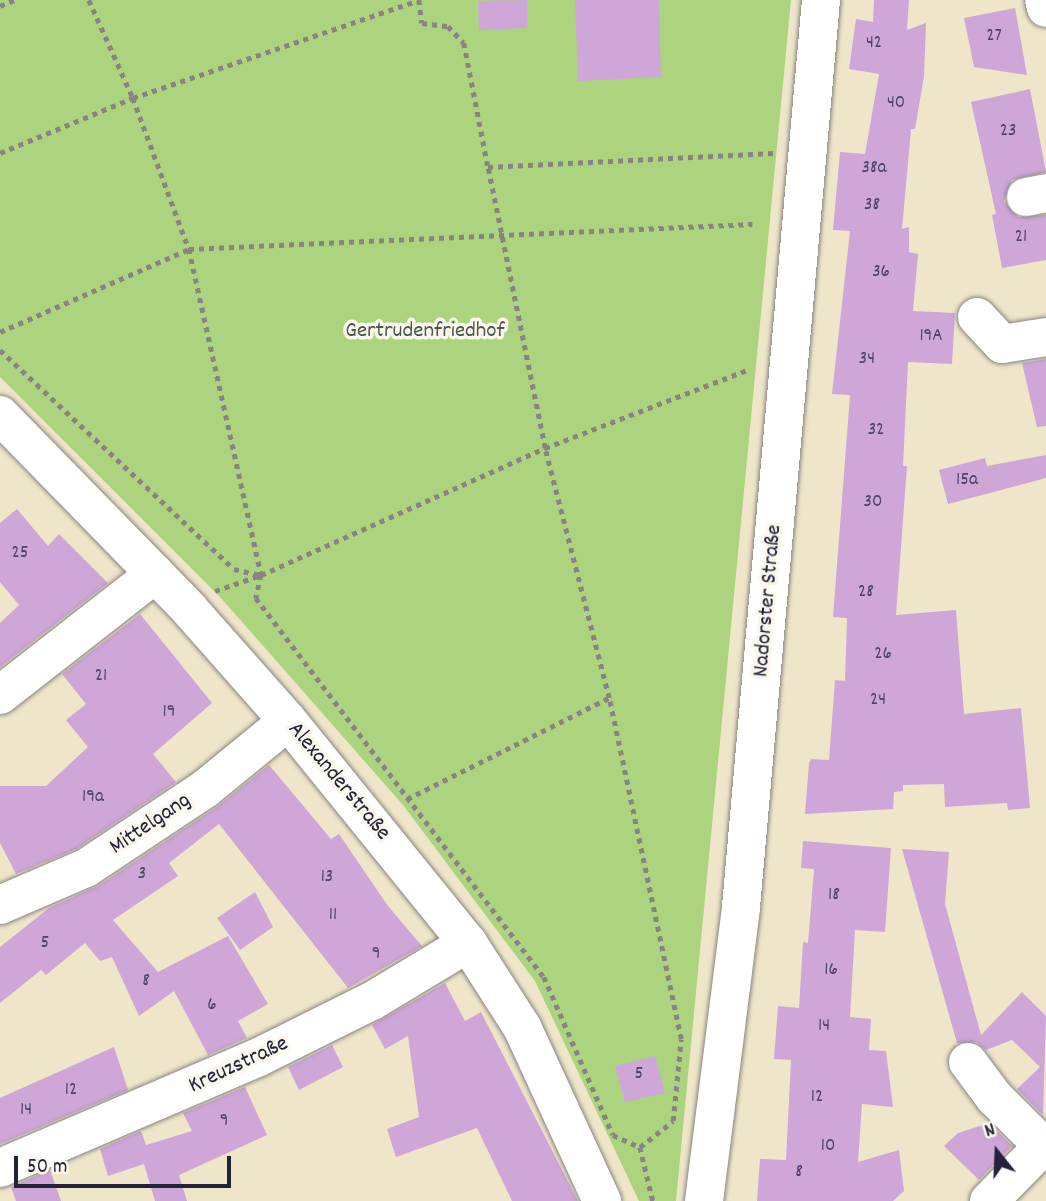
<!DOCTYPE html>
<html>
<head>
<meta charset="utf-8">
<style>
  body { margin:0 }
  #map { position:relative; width:1046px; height:1201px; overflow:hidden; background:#efe6c9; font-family:Dekko,sans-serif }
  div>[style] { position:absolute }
  .green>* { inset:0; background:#acd37d }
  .building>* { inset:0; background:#cea6d8 }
  .path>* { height:4.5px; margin-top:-2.25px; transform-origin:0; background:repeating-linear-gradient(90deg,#888482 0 5px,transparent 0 10px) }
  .roads { filter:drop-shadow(0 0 2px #888482) drop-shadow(0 0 2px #888482) }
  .minor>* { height:38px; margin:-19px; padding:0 19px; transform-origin:19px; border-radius:19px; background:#fff }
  span { translate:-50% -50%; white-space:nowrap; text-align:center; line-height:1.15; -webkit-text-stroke:7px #fbf7ec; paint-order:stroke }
  .number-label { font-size:19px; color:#4d4362 }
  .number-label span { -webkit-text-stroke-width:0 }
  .park-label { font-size:23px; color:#4b574f }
  .street-label { font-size:23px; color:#22223b }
  .north { position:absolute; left:962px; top:1117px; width:70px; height:70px; -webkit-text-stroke:5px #fbf7ec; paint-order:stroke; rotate:342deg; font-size:19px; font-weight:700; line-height:28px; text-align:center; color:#22223b }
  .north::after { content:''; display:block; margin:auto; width:24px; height:32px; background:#22223b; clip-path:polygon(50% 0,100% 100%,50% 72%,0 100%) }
  .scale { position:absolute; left:14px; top:1156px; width:217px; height:32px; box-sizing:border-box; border:4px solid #22223b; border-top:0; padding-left:9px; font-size:21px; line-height:24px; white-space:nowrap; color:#22223b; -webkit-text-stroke:5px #fbf7ec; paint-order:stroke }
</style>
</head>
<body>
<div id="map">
  <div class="green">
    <div style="clip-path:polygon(0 0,791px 0,676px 1201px,639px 1201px,535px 981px,403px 805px,221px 598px,0 377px)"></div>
  </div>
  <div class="building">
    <div style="clip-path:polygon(527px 0,527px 28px,479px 30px,478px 1px)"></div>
    <div style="clip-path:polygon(575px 0,659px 0,661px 77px,578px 81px)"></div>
    <div style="clip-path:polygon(874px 0,909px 0,907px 30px,926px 23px,924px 76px,915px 129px,911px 129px,902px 229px,909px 227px,909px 252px,918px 254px,913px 311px,955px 313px,952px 364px,908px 362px,903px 466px,907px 466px,896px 615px,956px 610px,964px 714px,1021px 708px,1030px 808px,1008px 810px,1007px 803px,945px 807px,944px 784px,903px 785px,903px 791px,894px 792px,893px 809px,805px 814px,809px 763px,811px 759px,829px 760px,835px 680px,845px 681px,847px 618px,833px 617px,850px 395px,832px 394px,850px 231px,833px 230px,840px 152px,865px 154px,879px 74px,849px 69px,856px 19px,873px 22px)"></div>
    <div style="clip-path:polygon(1015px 8px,1027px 75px,974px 67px,964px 18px)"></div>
    <div style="clip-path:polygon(1030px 89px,1046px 172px,1012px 180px,1004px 201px,1018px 217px,1046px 215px,1046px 260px,1002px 268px,992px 215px,996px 214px,971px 102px)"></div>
    <div style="clip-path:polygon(1046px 359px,1046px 426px,1037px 427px,1022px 363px)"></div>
    <div style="clip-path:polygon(1046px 455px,1046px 478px,948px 504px,939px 470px,985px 458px,987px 466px)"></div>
    <div style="clip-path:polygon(17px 509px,48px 546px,59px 534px,108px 583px,0 667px,0 623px,19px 605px,0 582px,0 523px)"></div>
    <div style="clip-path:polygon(140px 614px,212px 703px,153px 754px,176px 782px,76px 849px,16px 874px,0 843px,0 786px,46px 786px,88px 747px,66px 720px,86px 704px,62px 674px)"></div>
    <div style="clip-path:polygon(269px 765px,331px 839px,339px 834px,388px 906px,422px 946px,348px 988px,219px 824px,169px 863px,178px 876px,113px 920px,158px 972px,228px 936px,268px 1004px,238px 1021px,247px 1038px,208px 1055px,174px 991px,139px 1016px,112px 957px,100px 961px,85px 943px,46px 975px,41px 970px,0 1003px,0 947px,49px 908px,98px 886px,217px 807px)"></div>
    <div style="clip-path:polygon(803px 841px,891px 848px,885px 932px,855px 930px,850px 1017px,871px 1019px,869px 1050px,886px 1051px,893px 1107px,862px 1104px,858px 1162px,899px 1150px,904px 1191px,893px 1201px,757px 1201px,760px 1159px,786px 1160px,791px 1060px,774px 1059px,778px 1006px,799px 1008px,803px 942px,808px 943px,814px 869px,801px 868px)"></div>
    <div style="clip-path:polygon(902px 849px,949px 852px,945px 904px,981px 1035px,1022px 992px,1046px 1016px,1043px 1115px,1017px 1089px,1040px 1067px,1012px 1040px,986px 1050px,976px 1042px,957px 1043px)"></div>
    <div style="clip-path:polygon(255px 892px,273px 927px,240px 950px,217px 918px)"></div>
    <div style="clip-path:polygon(445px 983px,465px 1021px,481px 1012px,578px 1201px,512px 1201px,477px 1128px,396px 1157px,387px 1129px,419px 1117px,408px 1036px,385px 1049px,372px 1025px)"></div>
    <div style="clip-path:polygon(332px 1045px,343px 1067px,299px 1090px,288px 1067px)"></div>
    <div style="clip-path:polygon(114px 1047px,128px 1090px,0 1144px,0 1098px)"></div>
    <div style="clip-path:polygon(655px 1056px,665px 1093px,625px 1102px,615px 1066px)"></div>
    <div style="clip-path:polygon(245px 1087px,267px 1135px,179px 1175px,187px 1201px,155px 1201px,144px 1164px,108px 1176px,100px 1149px,141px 1131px,146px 1145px,192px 1131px,183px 1113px)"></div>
    <div style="clip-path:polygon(989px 1123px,1012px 1146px,979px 1180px,944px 1146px,958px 1133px)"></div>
    <div style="clip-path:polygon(50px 1170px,61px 1201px,16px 1201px,11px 1187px)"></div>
  </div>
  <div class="path">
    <div style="left:89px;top:0;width:107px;rotate:65.8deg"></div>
    <div style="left:133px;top:98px;width:161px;rotate:69.7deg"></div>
    <div style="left:189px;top:249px;width:564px;rotate:-2.54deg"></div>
    <div style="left:0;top:6px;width:16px;rotate:-22deg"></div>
    <div style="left:0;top:153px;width:144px;rotate:-22.5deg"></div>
    <div style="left:133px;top:98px;width:302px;rotate:-18.9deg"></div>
    <div style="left:419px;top:0;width:23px;rotate:83deg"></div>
    <div style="left:422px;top:23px;width:26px;rotate:7deg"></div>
    <div style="left:448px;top:26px;width:23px;rotate:47deg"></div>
    <div style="left:464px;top:43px;width:126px;rotate:79deg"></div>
    <div style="left:0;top:332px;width:206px;rotate:-23.7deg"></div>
    <div style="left:189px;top:249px;width:334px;rotate:77.5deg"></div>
    <div style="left:261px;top:575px;width:24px;rotate:102deg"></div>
    <div style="left:256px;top:598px;width:476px;rotate:52.8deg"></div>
    <div style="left:544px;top:977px;width:172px;rotate:66.4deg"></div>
    <div style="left:613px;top:1135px;width:30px;rotate:24deg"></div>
    <div style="left:640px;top:1147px;width:42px;rotate:-38.2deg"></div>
    <div style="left:673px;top:1121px;width:82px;rotate:-84.4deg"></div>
    <div style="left:681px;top:1039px;width:349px;rotate:-101.9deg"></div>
    <div style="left:609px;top:698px;width:258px;rotate:-104.4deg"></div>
    <div style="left:545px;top:448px;width:287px;rotate:-101.5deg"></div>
    <div style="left:488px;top:167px;width:286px;rotate:-2.8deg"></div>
    <div style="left:0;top:350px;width:320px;rotate:43.1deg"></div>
    <div style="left:234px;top:569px;width:27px;rotate:13deg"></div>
    <div style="left:215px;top:591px;width:49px;rotate:-19.2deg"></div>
    <div style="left:261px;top:575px;width:311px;rotate:-24.1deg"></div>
    <div style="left:545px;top:448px;width:217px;rotate:-21.1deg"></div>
    <div style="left:407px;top:799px;width:226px;rotate:-26.6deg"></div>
    <div style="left:640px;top:1147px;width:56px;rotate:76.5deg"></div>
  </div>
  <div class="roads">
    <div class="minor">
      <div style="left:1044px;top:0;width:8px;rotate:76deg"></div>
      <div style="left:1026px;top:197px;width:20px;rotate:-11deg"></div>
      <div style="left:977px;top:317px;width:37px;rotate:47deg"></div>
      <div style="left:1002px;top:344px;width:45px;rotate:-9deg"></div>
      <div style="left:0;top:415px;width:271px;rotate:45.7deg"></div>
      <div style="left:189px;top:609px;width:149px;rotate:48.5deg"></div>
      <div style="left:288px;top:721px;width:286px;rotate:51deg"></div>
      <div style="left:468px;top:943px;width:100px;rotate:57.3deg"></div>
      <div style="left:522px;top:1027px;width:192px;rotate:65.3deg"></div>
      <div style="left:0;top:695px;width:197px;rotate:-38deg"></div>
      <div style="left:0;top:905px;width:94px;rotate:-23.3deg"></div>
      <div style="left:86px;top:868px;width:143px;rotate:-33.6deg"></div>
      <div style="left:205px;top:789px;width:107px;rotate:-39.3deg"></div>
      <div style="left:968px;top:1062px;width:44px;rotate:53.4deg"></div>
      <div style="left:994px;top:1097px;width:69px;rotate:45deg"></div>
      <div style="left:0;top:1168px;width:280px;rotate:-23.2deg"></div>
      <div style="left:257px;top:1058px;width:128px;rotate:-26.4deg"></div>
      <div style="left:372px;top:1001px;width:112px;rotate:-31.1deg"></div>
      <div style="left:704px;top:1201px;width:296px;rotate:-82.8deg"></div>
      <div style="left:741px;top:907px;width:911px;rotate:-84.96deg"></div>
      <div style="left:989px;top:1201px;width:81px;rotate:-45.5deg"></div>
    </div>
  </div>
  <div class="number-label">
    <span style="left:994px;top:37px">27</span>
    <span style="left:874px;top:44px">42</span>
    <span style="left:896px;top:104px">40</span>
    <span style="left:1008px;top:132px">23</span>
    <span style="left:874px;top:169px">38a</span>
    <span style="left:872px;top:206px">38</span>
    <span style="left:1021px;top:238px">21</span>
    <span style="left:881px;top:273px">36</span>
    <span style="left:931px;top:337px">19A</span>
    <span style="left:867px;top:360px">34</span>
    <span style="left:876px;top:431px">32</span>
    <span style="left:967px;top:481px">15a</span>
    <span style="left:873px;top:503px">30</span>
    <span style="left:20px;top:554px">25</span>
    <span style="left:866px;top:593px">28</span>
    <span style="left:883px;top:655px">26</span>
    <span style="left:101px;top:677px">21</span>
    <span style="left:878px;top:701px">24</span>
    <span style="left:169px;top:713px">19</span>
    <span style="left:93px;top:798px">19a</span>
    <span style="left:142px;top:875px">3</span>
    <span style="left:327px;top:878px">13</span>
    <span style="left:834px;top:896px">18</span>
    <span style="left:333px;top:916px">11</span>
    <span style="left:45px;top:944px">5</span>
    <span style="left:376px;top:955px">9</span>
    <span style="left:831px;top:971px">16</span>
    <span style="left:146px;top:982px">8</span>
    <span style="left:212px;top:1006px">6</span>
    <span style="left:824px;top:1027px">14</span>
    <span style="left:639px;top:1075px">5</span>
    <span style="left:71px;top:1091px">12</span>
    <span style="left:817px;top:1098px">12</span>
    <span style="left:26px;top:1111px">14</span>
    <span style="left:224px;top:1122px">9</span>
    <span style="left:828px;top:1147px">10</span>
    <span style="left:799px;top:1173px">8</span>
  </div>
  <div class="park-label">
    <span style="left:425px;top:332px">Gertrudenfriedhof</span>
  </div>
  <div class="street-label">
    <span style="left:769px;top:601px;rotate:-85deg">Nadorster Straße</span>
    <span style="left:338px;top:782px;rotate:50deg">Alexanderstraße</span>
    <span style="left:151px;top:825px;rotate:-34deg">Mittelgang</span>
    <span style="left:239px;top:1066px;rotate:-25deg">Kreuzstraße</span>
  </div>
  <div class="north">N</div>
  <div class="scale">50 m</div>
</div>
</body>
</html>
